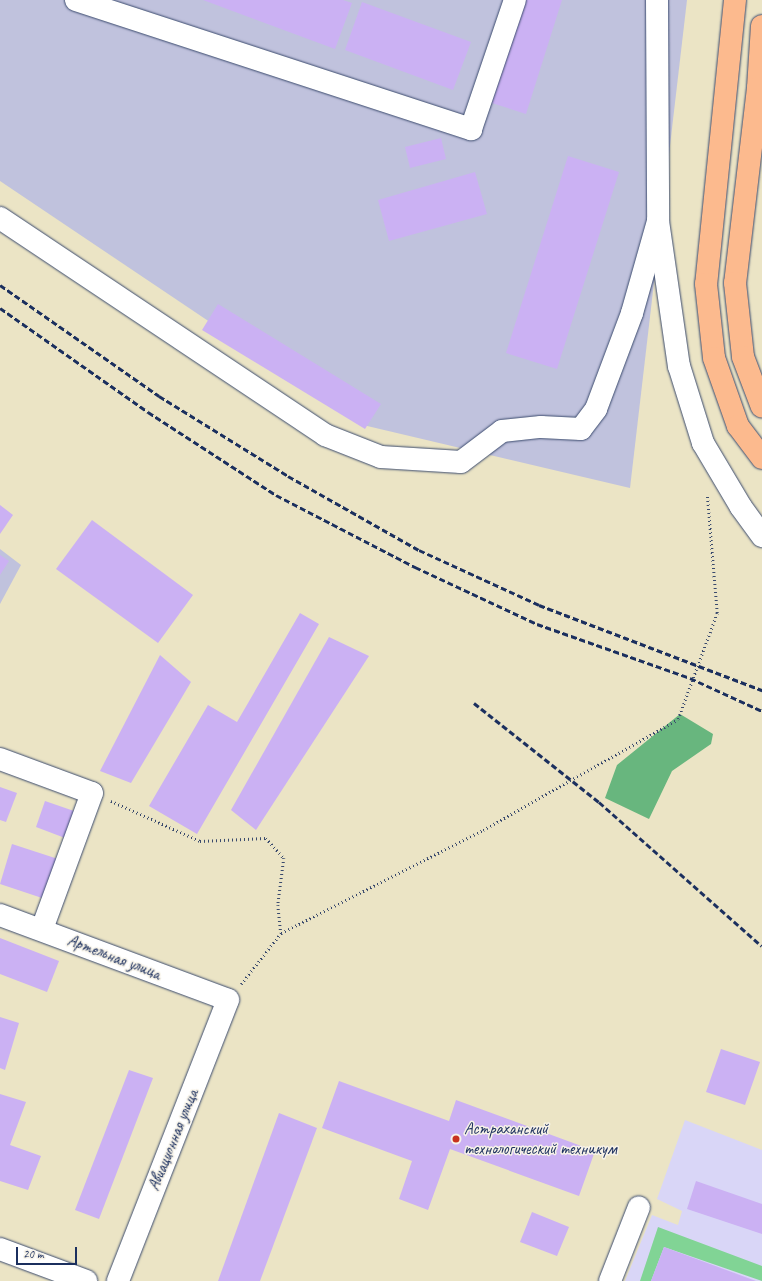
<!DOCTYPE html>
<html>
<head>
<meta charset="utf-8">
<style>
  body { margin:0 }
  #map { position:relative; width:762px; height:1281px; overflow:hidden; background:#ebe4c5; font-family:Caveat,sans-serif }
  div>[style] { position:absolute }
  .built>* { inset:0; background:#d9d6f7 }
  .industrial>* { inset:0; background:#c0c2dd }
  .green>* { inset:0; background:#81d495 }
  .forest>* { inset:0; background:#68b67e }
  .building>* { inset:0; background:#cbb1f3 }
  .path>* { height:2.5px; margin-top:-1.25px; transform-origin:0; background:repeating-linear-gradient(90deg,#3a4a6d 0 1px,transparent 0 4px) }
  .roads { filter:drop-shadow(0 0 1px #3a4a6d) drop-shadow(0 0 1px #3a4a6d) }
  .minor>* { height:22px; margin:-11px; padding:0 11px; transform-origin:11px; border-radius:11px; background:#fff }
  .highway>* { height:22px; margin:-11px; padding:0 11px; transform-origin:11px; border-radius:11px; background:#fcba8e }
  .rail>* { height:3px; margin-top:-1.5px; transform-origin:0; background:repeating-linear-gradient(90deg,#1b2f5e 0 6px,transparent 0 9px) }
  .dots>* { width:11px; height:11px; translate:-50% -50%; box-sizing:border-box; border:2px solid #f7f3e8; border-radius:50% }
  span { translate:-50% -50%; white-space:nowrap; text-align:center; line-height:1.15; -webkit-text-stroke:3px #f7f3e8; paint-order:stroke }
  .street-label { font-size:17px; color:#1b2f5e }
  .poi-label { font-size:17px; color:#1b2f5e }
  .left { translate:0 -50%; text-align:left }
  .scale { position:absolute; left:16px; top:1247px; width:61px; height:18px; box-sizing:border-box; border:2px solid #1b2f5e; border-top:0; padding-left:5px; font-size:12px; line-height:14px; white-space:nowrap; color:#1b2f5e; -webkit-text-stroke:3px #f7f3e8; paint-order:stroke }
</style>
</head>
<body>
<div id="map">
  <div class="built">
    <div style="clip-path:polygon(685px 1120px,762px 1150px,762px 1281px,625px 1281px,652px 1215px,678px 1225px,682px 1211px,657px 1199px)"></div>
  </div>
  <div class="industrial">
    <div style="clip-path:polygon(0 0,687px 0,630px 488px,363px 425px,0 181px)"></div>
    <div style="clip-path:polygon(0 549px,21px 565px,0 604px)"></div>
  </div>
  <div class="green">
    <div style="clip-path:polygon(658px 1227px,762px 1266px,762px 1281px,664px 1247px,651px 1281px,640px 1281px)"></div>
  </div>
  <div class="forest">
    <div style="clip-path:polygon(680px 714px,713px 734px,711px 744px,672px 771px,649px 819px,605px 798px,617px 765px)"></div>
  </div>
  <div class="building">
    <div style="clip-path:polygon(203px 0,343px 0,352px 3px,335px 49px)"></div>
    <div style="clip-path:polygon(525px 0,562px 0,526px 114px,492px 103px)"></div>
    <div style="clip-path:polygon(362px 2px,471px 42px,453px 90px,345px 50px)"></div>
    <div style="clip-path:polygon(441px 138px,446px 159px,410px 168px,405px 147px)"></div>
    <div style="clip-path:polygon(568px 156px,619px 172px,557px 369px,506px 353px)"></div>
    <div style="clip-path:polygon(475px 172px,487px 214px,389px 241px,378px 200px)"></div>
    <div style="clip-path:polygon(218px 304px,381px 404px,365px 429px,202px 330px)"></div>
    <div style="clip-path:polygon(0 505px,13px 515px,0 534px)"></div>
    <div style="clip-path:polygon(92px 520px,193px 595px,158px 643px,56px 569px)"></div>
    <div style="clip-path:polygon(0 555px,9px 561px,0 575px)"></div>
    <div style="clip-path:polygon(300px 613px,319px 624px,197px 834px,149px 806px,208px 705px,237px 722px)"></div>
    <div style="clip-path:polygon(329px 637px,369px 656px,256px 830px,231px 810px)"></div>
    <div style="clip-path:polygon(160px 655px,191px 682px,131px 783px,100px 771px)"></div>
    <div style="clip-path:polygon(0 787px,17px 793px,6px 822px,0 820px)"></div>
    <div style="clip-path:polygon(45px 801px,74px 811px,65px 838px,36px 827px)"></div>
    <div style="clip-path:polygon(12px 844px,58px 859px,45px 899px,0 884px)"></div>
    <div style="clip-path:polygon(0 938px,59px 961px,47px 992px,0 974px)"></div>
    <div style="clip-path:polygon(0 1017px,19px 1023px,5px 1070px,0 1068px)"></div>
    <div style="clip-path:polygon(721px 1049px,760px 1062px,745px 1105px,706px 1092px)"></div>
    <div style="clip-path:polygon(129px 1070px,153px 1078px,99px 1219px,75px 1210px)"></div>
    <div style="clip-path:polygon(339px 1081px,449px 1121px,456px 1100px,595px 1151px,579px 1196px,450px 1149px,428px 1210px,399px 1199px,412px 1161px,322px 1128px)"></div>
    <div style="clip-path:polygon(0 1094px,26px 1102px,10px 1145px,41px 1156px,28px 1190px,0 1181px)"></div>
    <div style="clip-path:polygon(279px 1113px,317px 1128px,260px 1281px,218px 1281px)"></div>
    <div style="clip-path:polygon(696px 1181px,762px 1204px,762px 1234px,687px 1209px)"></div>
    <div style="clip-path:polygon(532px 1212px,569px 1227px,557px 1256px,520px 1242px)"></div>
    <div style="clip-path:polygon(664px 1247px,756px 1281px,651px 1281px)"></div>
  </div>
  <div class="path">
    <div style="left:111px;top:801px;width:98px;rotate:24.2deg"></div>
    <div style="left:200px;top:841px;width:66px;rotate:-2.6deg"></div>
    <div style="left:266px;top:838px;width:27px;rotate:48deg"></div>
    <div style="left:284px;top:858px;width:47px;rotate:97.3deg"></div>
    <div style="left:278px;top:905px;width:28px;rotate:84deg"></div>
    <div style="left:281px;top:933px;width:227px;rotate:-27deg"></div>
    <div style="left:483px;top:830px;width:224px;rotate:-29.6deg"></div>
    <div style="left:678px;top:719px;width:113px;rotate:-69.8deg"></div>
    <div style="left:717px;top:613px;width:119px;rotate:-94.8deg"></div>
    <div style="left:241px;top:984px;width:65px;rotate:-51.9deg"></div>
  </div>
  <div class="roads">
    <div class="minor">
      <div style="left:76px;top:0;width:416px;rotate:18.1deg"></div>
      <div style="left:471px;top:129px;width:136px;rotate:-71.2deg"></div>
      <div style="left:657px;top:0;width:221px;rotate:89.7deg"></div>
      <div style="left:658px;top:221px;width:147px;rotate:81.8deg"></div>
      <div style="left:679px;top:366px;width:81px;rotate:72.7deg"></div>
      <div style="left:703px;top:443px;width:74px;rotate:59.3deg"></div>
      <div style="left:741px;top:507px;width:36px;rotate:54deg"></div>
      <div style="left:0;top:218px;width:391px;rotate:33.7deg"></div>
      <div style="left:325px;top:435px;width:60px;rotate:21.4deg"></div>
      <div style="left:381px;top:457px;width:80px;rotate:3.6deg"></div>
      <div style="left:461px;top:462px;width:51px;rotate:-37.1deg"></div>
      <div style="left:502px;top:431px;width:39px;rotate:-6deg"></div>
      <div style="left:541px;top:427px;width:40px;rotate:2.9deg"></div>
      <div style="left:581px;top:429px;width:25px;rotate:-53deg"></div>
      <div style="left:596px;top:409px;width:103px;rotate:-69.4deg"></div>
      <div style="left:632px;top:313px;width:96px;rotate:-74.2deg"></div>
      <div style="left:0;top:759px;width:98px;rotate:20.3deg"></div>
      <div style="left:92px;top:793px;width:145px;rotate:110.2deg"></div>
      <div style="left:0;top:915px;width:243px;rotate:20.4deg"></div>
      <div style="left:228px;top:1000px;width:302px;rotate:111.4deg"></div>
      <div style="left:0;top:1249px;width:92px;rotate:20.4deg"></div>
      <div style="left:610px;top:1281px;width:79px;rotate:-68.6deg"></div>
    </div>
    <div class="highway">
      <div style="left:735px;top:0;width:285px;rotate:95.8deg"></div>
      <div style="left:706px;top:284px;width:74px;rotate:83.8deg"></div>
      <div style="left:714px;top:358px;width:72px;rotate:70.6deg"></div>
      <div style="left:738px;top:426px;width:40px;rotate:53deg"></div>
      <div style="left:762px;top:26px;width:62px;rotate:93.7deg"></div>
      <div style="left:758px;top:88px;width:196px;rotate:96.7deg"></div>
      <div style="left:735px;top:283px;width:74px;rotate:83.8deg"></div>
      <div style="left:743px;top:357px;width:53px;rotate:69.2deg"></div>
    </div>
  </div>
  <div class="rail">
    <div style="left:0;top:285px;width:194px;rotate:34.9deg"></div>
    <div style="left:159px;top:396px;width:152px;rotate:31.8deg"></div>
    <div style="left:288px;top:476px;width:150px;rotate:29.5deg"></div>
    <div style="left:419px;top:550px;width:132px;rotate:24.6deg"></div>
    <div style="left:539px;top:605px;width:239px;rotate:20.9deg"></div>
    <div style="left:0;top:308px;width:181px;rotate:35.1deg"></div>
    <div style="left:148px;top:412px;width:153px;rotate:33deg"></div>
    <div style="left:276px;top:495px;width:157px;rotate:27.4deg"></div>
    <div style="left:415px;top:567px;width:135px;rotate:25deg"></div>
    <div style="left:537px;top:624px;width:162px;rotate:19.4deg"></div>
    <div style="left:690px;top:678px;width:79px;rotate:24.6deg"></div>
    <div style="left:474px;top:703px;width:159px;rotate:38.4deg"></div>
    <div style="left:599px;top:802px;width:217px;rotate:41.5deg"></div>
  </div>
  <div class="dots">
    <div style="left:456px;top:1139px;background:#c8321e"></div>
  </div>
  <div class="street-label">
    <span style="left:114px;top:957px;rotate:21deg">Артельная улица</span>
    <span style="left:173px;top:1140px;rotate:-68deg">Авиационная улица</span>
  </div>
  <div class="poi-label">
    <span class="left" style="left:464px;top:1139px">Астраханский<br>технологический техникум</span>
  </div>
  <div class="scale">20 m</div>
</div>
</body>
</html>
